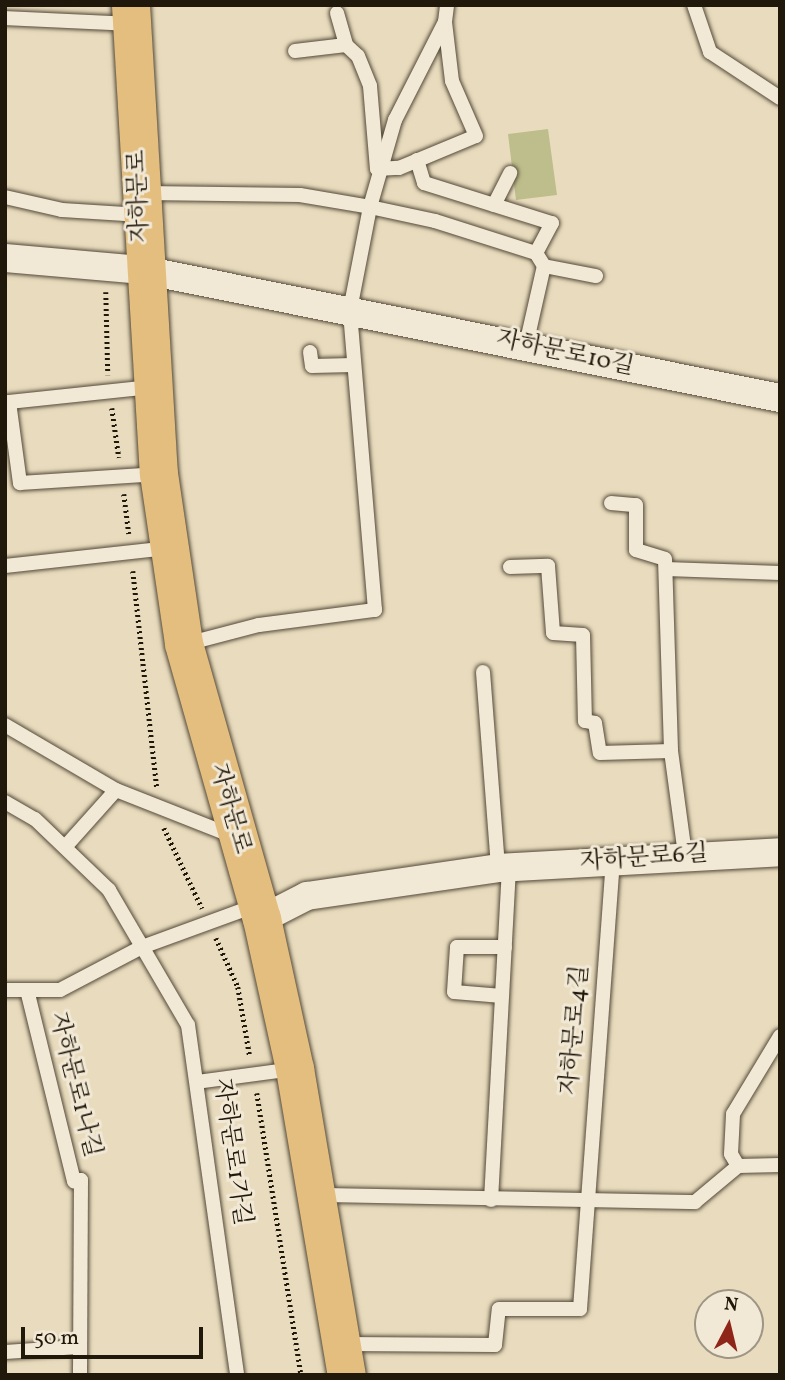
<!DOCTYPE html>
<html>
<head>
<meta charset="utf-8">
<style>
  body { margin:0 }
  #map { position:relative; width:785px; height:1380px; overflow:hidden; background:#e9dcbe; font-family:Vollkorn,"Noto Serif KR",serif }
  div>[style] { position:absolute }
  .green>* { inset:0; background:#bebe8c }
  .path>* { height:4.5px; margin-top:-2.25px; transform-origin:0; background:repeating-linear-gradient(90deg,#21180c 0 2px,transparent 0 5.5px) }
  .roads { filter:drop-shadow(0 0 2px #534938) drop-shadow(0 0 2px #534938) }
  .service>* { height:14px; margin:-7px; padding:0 7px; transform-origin:7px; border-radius:7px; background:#f1e8d5 }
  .minor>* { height:28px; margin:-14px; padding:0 14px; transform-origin:14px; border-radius:14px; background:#f1e8d5 }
  .primary>* { height:38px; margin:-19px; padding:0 19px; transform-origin:19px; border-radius:19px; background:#e4be7f }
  span { translate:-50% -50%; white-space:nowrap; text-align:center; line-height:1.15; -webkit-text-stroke:6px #f1e8d5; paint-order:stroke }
  .street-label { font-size:24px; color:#21180c }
  .frame { position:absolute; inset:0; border:7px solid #21180c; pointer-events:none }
  .north { position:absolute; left:694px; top:1289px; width:70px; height:70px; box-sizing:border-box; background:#f1e8d5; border:2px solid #9e9585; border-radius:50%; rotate:7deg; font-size:19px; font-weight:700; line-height:28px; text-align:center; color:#21180c }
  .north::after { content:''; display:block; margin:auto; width:24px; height:32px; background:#8f2418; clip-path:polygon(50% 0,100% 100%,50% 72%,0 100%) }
  .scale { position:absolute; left:21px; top:1327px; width:182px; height:32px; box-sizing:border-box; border:4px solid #21180c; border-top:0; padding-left:9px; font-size:21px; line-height:24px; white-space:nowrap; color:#21180c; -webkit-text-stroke:5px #f1e8d5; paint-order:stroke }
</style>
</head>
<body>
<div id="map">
  <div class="green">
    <div style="clip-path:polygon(548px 129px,557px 195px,516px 200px,508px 134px)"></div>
  </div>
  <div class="path">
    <div style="left:106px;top:292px;width:83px;rotate:88.6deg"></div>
    <div style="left:112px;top:408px;width:50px;rotate:82deg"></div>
    <div style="left:124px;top:494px;width:40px;rotate:82.9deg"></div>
    <div style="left:133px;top:571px;width:218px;rotate:83.7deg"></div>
    <div style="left:164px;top:828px;width:89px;rotate:64.6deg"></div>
    <div style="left:216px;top:938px;width:54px;rotate:65.8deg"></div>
    <div style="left:238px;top:987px;width:71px;rotate:80.3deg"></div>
    <div style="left:257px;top:1093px;width:285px;rotate:81.1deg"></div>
  </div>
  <div class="roads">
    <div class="service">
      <div style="left:694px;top:5px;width:50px;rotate:71.2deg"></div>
      <div style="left:710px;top:52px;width:84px;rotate:33.3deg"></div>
      <div style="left:337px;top:13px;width:33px;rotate:74deg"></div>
      <div style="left:5px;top:18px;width:126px;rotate:2.7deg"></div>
      <div style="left:295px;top:51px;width:51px;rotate:-6.7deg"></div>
      <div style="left:346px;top:45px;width:16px;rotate:43deg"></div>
      <div style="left:358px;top:56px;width:32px;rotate:68deg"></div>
      <div style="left:370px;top:86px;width:83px;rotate:85.2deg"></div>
      <div style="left:377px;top:169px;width:22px;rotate:-3deg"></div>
      <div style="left:399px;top:168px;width:83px;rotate:-22.6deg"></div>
      <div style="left:476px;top:136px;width:60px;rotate:-113.6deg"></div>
      <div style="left:452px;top:81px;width:59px;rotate:-96.8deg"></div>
      <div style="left:417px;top:160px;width:24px;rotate:73deg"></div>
      <div style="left:424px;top:183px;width:134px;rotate:17.4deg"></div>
      <div style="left:552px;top:223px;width:34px;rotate:118deg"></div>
      <div style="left:145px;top:193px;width:155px;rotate:0.7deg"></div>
      <div style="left:300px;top:195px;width:71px;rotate:9.7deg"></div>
      <div style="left:370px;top:207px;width:91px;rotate:-74deg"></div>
      <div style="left:395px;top:120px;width:110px;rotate:-63deg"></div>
      <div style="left:445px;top:22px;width:17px;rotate:-83deg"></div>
      <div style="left:5px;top:197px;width:58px;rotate:12.8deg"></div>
      <div style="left:62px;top:210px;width:79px;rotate:3.6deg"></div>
      <div style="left:494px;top:205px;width:36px;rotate:-63deg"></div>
      <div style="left:526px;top:345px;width:81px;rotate:-77.2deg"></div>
      <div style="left:310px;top:352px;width:14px;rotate:82deg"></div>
      <div style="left:312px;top:366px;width:41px;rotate:-1.4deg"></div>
      <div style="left:151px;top:387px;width:143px;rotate:174deg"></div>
      <div style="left:9px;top:402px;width:82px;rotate:82.3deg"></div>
      <div style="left:20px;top:483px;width:139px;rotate:-3.7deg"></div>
      <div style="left:611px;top:503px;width:25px;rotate:5deg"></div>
      <div style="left:636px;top:505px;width:45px;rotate:90deg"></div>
      <div style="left:636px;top:550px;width:30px;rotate:17deg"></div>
      <div style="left:665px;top:559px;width:192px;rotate:88.2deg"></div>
      <div style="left:671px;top:751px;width:105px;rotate:82.3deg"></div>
      <div style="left:5px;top:566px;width:163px;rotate:-6.3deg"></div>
      <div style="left:510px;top:567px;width:38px;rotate:-2deg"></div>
      <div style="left:548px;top:566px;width:67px;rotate:85.7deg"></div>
      <div style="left:553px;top:633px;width:30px;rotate:4deg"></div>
      <div style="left:583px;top:635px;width:86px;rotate:88.7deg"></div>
      <div style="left:585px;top:721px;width:10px;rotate:11deg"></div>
      <div style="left:595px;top:723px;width:30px;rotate:81deg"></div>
      <div style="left:600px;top:753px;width:71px;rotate:-1.6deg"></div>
      <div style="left:666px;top:569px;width:114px;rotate:2deg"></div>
      <div style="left:186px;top:644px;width:75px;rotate:-14.6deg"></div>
      <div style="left:259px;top:625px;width:117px;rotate:-7.4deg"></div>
      <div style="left:375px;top:610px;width:301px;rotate:-94.8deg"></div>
      <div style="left:350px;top:310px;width:105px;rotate:-79deg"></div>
      <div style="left:370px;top:207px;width:66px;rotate:12.2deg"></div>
      <div style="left:435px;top:221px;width:106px;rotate:17.6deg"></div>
      <div style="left:536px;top:253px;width:15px;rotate:58deg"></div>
      <div style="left:544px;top:266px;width:53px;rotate:10.9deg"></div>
      <div style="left:483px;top:672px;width:197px;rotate:85.6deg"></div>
      <div style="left:5px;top:725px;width:129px;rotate:30.4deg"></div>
      <div style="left:116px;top:790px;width:126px;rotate:21.5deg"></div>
      <div style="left:5px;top:802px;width:34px;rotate:30deg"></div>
      <div style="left:35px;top:819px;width:103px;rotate:43.8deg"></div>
      <div style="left:109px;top:890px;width:156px;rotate:59.7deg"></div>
      <div style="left:188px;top:1025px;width:353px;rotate:82deg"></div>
      <div style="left:65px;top:847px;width:76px;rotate:-48.2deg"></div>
      <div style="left:5px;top:990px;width:55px"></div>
      <div style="left:60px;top:990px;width:93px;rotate:-27.7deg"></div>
      <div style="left:142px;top:947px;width:122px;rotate:-20.1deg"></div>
      <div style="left:28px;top:994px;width:193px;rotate:76.2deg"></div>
      <div style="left:74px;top:1181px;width:7px;rotate:-8deg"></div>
      <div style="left:81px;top:1180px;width:195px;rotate:90.3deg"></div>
      <div style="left:502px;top:996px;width:48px;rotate:-175.2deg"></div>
      <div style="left:454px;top:992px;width:45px;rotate:-86.2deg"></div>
      <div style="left:457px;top:947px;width:48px"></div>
      <div style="left:197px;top:1082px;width:97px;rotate:-7.7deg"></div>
      <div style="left:738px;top:1166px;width:14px;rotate:-120deg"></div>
      <div style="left:731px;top:1154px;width:40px;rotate:-87.1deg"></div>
      <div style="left:733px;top:1114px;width:91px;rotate:-58.9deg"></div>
      <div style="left:319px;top:1195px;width:376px;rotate:1.1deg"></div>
      <div style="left:695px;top:1202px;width:56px;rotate:-39.9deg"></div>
      <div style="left:738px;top:1166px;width:42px;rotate:-1.4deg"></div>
      <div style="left:491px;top:1200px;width:333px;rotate:-86.9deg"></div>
      <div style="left:345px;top:1344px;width:150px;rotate:0.4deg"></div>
      <div style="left:495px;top:1345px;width:36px;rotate:-84deg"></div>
      <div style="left:499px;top:1309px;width:81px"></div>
      <div style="left:580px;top:1309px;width:448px;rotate:-85.8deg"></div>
      <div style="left:5px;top:1352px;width:73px;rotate:-3.9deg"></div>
    </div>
    <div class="minor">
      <div style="left:5px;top:258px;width:139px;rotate:5deg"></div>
      <div style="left:143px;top:270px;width:650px;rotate:11.36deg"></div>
      <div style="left:262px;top:919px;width:51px;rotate:-27.1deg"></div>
      <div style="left:307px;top:896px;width:193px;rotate:-8.3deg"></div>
      <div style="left:498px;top:868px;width:282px;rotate:-3.2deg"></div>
    </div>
    <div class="primary">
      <div style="left:131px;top:5px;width:470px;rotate:86.6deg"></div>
      <div style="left:159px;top:474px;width:172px;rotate:81.6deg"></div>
      <div style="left:184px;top:644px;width:286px;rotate:74.2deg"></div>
      <div style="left:262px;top:919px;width:154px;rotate:77.6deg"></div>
      <div style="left:295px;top:1069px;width:310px;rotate:80.4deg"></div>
    </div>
  </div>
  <div class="street-label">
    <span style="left:140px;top:196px;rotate:-92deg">자하문로</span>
    <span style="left:565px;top:354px;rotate:12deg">자하문로10길</span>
    <span style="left:229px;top:809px;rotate:74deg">자하문로</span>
    <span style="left:644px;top:859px;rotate:-4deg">자하문로6길</span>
    <span style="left:576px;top:1030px;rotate:-85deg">자하문로4길</span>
    <span style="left:74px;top:1085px;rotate:76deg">자하문로1나길</span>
    <span style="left:231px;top:1152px;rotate:82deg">자하문로1가길</span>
  </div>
  <div class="frame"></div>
  <div class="north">N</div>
  <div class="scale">50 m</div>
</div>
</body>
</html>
